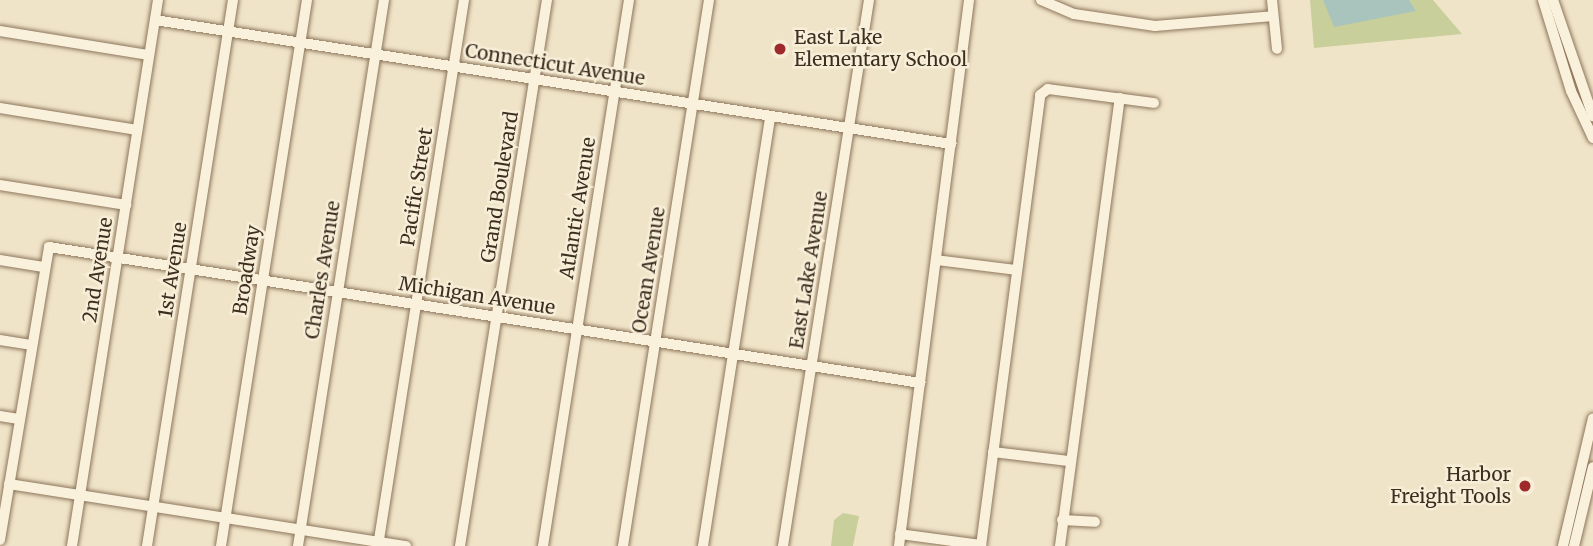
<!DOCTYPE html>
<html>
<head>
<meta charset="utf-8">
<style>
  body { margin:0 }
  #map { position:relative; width:1593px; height:546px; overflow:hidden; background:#f0e4c8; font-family:Merriweather,serif }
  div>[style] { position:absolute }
  .green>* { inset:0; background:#c9cf9b }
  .water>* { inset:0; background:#a9c4bc }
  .roads { filter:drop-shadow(0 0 2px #8d765c) drop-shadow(0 0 2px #8d765c) }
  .minor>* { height:10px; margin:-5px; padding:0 5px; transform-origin:5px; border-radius:5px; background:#faf1dc }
  .dots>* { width:19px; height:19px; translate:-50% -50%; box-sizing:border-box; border:4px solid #f7eed8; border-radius:50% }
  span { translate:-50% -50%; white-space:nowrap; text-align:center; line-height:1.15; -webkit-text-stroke:5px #f7eed8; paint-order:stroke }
  .poi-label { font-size:19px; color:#3d2e20 }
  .left { translate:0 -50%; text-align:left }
  .right { translate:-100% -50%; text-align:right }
  .street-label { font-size:19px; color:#3d2e20 }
</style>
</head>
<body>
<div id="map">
  <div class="green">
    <div style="clip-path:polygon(1310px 0,1433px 0,1462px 34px,1314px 48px)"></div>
    <div style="clip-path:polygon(843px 513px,859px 516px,853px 546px,831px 546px,834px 520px)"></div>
  </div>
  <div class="water">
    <div style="clip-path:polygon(1323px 0,1409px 0,1416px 11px,1334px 27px)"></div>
  </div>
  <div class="roads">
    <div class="minor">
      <div style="left:1041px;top:0;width:36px;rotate:23deg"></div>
      <div style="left:1074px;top:14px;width:82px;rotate:8.4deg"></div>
      <div style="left:1155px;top:26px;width:118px;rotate:-4.8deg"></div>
      <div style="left:1272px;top:0;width:49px;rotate:84.2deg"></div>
      <div style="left:1543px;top:0;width:95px;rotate:72.9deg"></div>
      <div style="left:1571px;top:91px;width:52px;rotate:64.9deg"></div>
      <div style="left:1553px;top:0;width:123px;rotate:71deg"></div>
      <div style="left:155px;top:20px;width:806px;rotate:8.85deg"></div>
      <div style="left:0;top:31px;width:151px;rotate:9.2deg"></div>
      <div style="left:0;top:108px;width:139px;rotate:9.1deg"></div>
      <div style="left:0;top:185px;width:128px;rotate:9deg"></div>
      <div style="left:0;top:260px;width:44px;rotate:9.2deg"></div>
      <div style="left:936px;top:260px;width:81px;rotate:7.1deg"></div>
      <div style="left:0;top:340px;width:31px;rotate:9deg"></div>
      <div style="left:0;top:416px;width:19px;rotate:9deg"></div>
      <div style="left:993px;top:452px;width:76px;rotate:6.8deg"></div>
      <div style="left:9px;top:484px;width:402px;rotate:8.9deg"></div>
      <div style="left:1062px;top:520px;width:33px;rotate:3deg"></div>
      <div style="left:900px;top:534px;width:82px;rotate:7.7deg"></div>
      <div style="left:0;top:540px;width:297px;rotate:-80.5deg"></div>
      <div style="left:49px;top:247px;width:882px;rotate:8.87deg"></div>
      <div style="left:72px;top:546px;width:553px;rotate:-81.05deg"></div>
      <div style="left:147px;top:546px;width:553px;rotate:-81.05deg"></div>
      <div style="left:221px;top:546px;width:553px;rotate:-81.05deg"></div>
      <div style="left:298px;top:546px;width:553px;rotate:-81.05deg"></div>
      <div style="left:378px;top:546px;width:553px;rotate:-81.05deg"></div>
      <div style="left:460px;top:546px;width:553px;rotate:-80.95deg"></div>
      <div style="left:543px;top:546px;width:553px;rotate:-81.05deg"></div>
      <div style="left:623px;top:546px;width:553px;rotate:-81.05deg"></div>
      <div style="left:703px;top:546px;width:434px;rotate:-81.1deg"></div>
      <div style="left:783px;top:546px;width:553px;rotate:-81.05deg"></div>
      <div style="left:899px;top:546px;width:550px;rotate:-82.69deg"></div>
      <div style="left:981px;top:546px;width:455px;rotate:-82.5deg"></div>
      <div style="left:1040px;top:95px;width:10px;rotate:-37deg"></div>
      <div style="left:1048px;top:89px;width:107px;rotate:7.5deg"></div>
      <div style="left:1060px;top:546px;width:452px;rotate:-82.4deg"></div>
      <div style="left:1563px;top:546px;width:131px;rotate:-76.8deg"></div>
      <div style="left:1574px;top:546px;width:81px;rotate:-76.5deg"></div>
    </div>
  </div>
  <div class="dots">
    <div style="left:780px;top:49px;background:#9e2a2b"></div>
    <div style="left:1525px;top:486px;background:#9e2a2b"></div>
  </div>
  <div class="poi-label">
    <span class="left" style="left:794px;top:49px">East Lake<br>Elementary School</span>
    <span class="right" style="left:1511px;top:486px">Harbor<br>Freight Tools</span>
  </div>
  <div class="street-label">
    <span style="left:555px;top:65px;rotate:9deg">Connecticut Avenue</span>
    <span style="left:417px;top:187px;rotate:-81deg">Pacific Street</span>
    <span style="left:500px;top:187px;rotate:-81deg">Grand Boulevard</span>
    <span style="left:578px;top:208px;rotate:-81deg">Atlantic Avenue</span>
    <span style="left:98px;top:270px;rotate:-81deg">2nd Avenue</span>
    <span style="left:173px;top:270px;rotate:-81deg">1st Avenue</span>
    <span style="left:247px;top:270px;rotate:-81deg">Broadway</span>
    <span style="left:323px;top:270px;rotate:-81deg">Charles Avenue</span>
    <span style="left:649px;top:270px;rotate:-81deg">Ocean Avenue</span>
    <span style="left:809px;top:270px;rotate:-81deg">East Lake Avenue</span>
    <span style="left:477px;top:296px;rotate:9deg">Michigan Avenue</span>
  </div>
</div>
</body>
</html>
